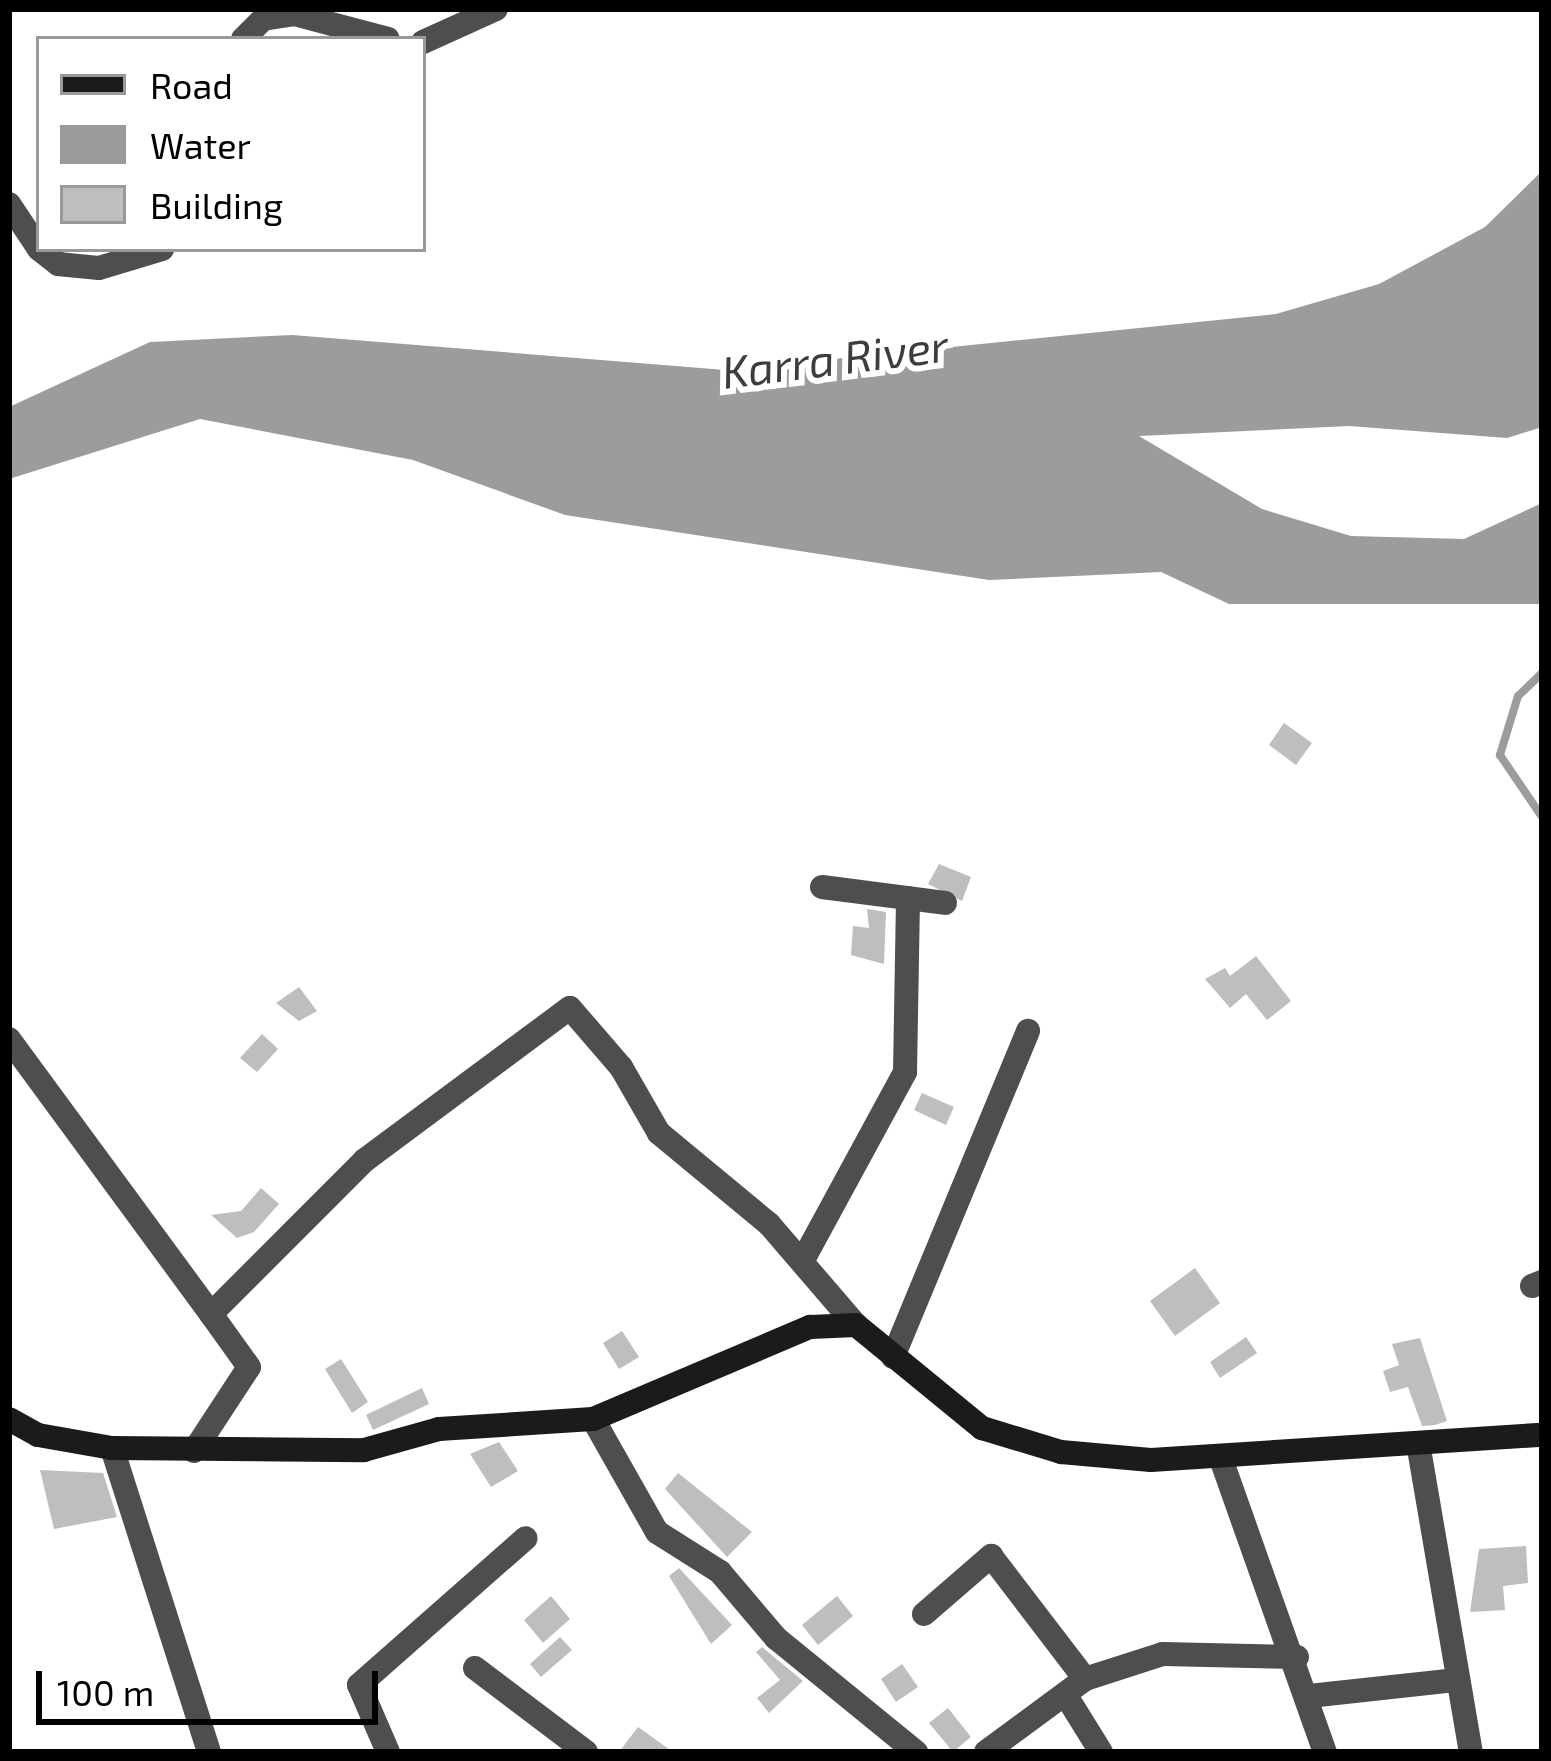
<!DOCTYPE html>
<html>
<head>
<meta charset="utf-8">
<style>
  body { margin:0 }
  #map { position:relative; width:1551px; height:1761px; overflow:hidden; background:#fff; font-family:"Exo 2",sans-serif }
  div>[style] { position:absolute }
  .water>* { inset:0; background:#9c9c9c }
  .stream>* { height:8px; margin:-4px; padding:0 4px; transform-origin:4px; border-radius:4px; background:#9c9c9c }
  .building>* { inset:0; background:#bebebe }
  .street>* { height:24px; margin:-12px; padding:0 12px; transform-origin:12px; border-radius:12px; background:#4e4e4e }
  .secondary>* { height:24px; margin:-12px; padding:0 12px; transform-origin:12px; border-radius:12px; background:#1b1b1b }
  span { translate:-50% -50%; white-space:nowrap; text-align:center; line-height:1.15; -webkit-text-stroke:12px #fff; paint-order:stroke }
  .water-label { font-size:45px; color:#3d3d3d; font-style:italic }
  .frame { position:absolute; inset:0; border:12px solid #000; pointer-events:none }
  .legend { position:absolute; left:36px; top:36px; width:390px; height:216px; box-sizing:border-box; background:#fff; border:3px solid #999; margin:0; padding:15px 21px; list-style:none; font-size:36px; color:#000 }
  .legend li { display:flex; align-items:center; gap:24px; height:60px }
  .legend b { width:60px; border:3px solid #999 }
  .scale { position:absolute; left:36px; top:1671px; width:342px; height:54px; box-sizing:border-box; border:6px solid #000; border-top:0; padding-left:15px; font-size:36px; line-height:42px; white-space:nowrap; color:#000; -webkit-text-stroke:9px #fff; paint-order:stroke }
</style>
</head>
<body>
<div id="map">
  <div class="water">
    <div style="clip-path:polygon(1542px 171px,1542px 427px,1507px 438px,1349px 426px,1139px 436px,1262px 509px,1351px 536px,1464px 539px,1542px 503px,1542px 604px,1229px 604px,1161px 572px,989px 580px,565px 515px,413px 460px,200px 419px,9px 479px,9px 407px,150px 342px,292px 335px,725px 370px,1276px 314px,1379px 284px,1485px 227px)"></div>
  </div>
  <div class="stream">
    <div style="left:1542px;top:673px;width:33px;rotate:136deg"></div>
    <div style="left:1518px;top:696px;width:62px;rotate:107deg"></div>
    <div style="left:1500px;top:755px;width:75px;rotate:55.9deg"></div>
  </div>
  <div class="building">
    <div style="clip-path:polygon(1284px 723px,1312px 743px,1296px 765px,1269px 745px)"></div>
    <div style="clip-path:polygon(939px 864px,971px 877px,962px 901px,928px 884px)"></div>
    <div style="clip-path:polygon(867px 909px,886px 912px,884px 964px,851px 955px,853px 926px,869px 928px)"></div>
    <div style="clip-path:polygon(1256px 956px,1291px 1001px,1267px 1020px,1246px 994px,1230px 1008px,1205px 979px,1225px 968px,1230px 976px)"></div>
    <div style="clip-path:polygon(299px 987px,317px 1011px,299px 1021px,276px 1003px)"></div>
    <div style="clip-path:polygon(262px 1034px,278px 1049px,257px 1072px,240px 1058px)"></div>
    <div style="clip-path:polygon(922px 1093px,954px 1107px,946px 1125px,914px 1110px)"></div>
    <div style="clip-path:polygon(261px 1188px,279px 1204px,254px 1232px,237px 1238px,211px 1215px,241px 1211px)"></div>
    <div style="clip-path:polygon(1195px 1268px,1220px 1303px,1175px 1336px,1150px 1301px)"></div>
    <div style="clip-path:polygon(622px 1331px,639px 1357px,619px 1369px,603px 1343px)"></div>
    <div style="clip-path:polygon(1246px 1337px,1257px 1353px,1220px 1378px,1210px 1362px)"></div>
    <div style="clip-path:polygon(1420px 1338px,1447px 1421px,1435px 1425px,1422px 1426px,1408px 1387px,1390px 1392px,1383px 1371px,1399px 1365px,1392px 1344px)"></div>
    <div style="clip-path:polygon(341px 1359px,368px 1402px,352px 1413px,325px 1369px)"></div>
    <div style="clip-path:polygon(422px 1388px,429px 1404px,373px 1430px,366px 1415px)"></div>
    <div style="clip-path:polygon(499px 1442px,518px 1471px,491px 1487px,470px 1454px)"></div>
    <div style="clip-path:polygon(40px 1470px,103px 1473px,117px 1517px,54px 1529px)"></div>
    <div style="clip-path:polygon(678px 1473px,752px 1532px,727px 1557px,665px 1489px)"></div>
    <div style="clip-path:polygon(1526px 1546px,1528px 1583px,1503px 1586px,1505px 1610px,1470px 1612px,1479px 1549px)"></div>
    <div style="clip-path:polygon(679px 1568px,732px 1625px,711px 1644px,669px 1576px)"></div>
    <div style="clip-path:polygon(551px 1596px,570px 1619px,543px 1643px,524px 1620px)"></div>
    <div style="clip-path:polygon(837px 1596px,853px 1616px,818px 1645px,802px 1625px)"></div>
    <div style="clip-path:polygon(560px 1637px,572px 1650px,541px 1677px,530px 1664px)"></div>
    <div style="clip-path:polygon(762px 1647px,803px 1681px,769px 1713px,757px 1698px,780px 1680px,756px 1652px)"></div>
    <div style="clip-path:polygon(902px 1664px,918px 1687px,896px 1702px,881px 1679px)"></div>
    <div style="clip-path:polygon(948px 1708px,971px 1737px,953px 1752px,929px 1723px)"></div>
    <div style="clip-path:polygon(638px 1727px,673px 1752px,619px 1752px)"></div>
  </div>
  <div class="street">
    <div style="left:243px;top:39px;width:28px;rotate:-45deg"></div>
    <div style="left:263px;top:19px;width:31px;rotate:-9deg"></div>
    <div style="left:294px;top:14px;width:97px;rotate:14.9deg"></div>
    <div style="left:423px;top:42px;width:80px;rotate:-24.3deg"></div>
    <div style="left:9px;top:204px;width:54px;rotate:56.3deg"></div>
    <div style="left:39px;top:249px;width:24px;rotate:38deg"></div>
    <div style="left:58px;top:264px;width:41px;rotate:5.6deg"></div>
    <div style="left:99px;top:268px;width:66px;rotate:-16.8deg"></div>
    <div style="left:822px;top:887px;width:124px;rotate:7.4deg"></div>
    <div style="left:9px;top:1039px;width:341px;rotate:53.7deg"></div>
    <div style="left:803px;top:1260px;width:214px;rotate:-61.5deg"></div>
    <div style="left:905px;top:1072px;width:174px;rotate:-89deg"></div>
    <div style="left:1532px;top:1286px;width:11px;rotate:-22deg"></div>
    <div style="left:893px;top:1357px;width:353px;rotate:-67.5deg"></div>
    <div style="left:593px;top:1419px;width:130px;rotate:60.5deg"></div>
    <div style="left:657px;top:1532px;width:75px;rotate:32.4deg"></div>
    <div style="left:720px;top:1572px;width:87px;rotate:49.7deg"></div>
    <div style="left:776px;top:1638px;width:181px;rotate:39.2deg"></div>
    <div style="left:1418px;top:1443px;width:314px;rotate:80.3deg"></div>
    <div style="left:112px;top:1448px;width:319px;rotate:72.3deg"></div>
    <div style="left:194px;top:1451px;width:100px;rotate:-56.8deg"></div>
    <div style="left:249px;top:1367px;width:65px;rotate:-125.6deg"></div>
    <div style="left:211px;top:1314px;width:218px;rotate:-45deg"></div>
    <div style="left:365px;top:1160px;width:255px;rotate:-36.6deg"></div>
    <div style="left:570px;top:1008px;width:78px;rotate:49.2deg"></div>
    <div style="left:621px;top:1067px;width:76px;rotate:60.1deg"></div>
    <div style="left:659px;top:1133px;width:143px;rotate:39.6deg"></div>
    <div style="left:769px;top:1224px;width:133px;rotate:49.3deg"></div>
    <div style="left:1220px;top:1456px;width:314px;rotate:70.5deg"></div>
    <div style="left:924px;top:1614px;width:89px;rotate:-40.9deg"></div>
    <div style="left:991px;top:1556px;width:155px;rotate:52.6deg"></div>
    <div style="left:475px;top:1668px;width:139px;rotate:37.1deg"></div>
    <div style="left:1065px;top:1694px;width:68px;rotate:58.2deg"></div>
    <div style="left:1309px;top:1696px;width:149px;rotate:-6.2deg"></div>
    <div style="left:388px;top:1752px;width:73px;rotate:-113.4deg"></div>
    <div style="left:359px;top:1685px;width:222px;rotate:-41.4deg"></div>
    <div style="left:986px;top:1752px;width:123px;rotate:-36.4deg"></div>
    <div style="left:1085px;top:1679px;width:82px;rotate:-17.8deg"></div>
    <div style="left:1163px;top:1654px;width:134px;rotate:1.3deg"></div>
  </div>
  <div class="secondary">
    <div style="left:9px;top:1419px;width:33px;rotate:29deg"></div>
    <div style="left:38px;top:1435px;width:75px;rotate:10deg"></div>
    <div style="left:112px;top:1448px;width:252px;rotate:0.5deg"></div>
    <div style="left:364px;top:1450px;width:78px;rotate:-15.6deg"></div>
    <div style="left:439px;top:1429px;width:154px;rotate:-3.7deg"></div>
    <div style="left:593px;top:1419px;width:236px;rotate:-23deg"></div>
    <div style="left:810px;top:1327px;width:46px;rotate:-2.5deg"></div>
    <div style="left:856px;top:1325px;width:163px;rotate:39.3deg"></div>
    <div style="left:982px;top:1428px;width:83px;rotate:16.9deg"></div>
    <div style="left:1061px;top:1452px;width:90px;rotate:5.1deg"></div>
    <div style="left:1151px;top:1460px;width:392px;rotate:-3.7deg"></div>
  </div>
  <div class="water-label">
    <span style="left:835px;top:358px;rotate:-7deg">Karra River</span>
  </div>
  <div class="frame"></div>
  <ul class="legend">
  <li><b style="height:15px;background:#1b1b1b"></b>Road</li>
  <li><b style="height:33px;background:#9c9c9c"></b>Water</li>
  <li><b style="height:33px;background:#bebebe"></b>Building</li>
  </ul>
  <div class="scale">100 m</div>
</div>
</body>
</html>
